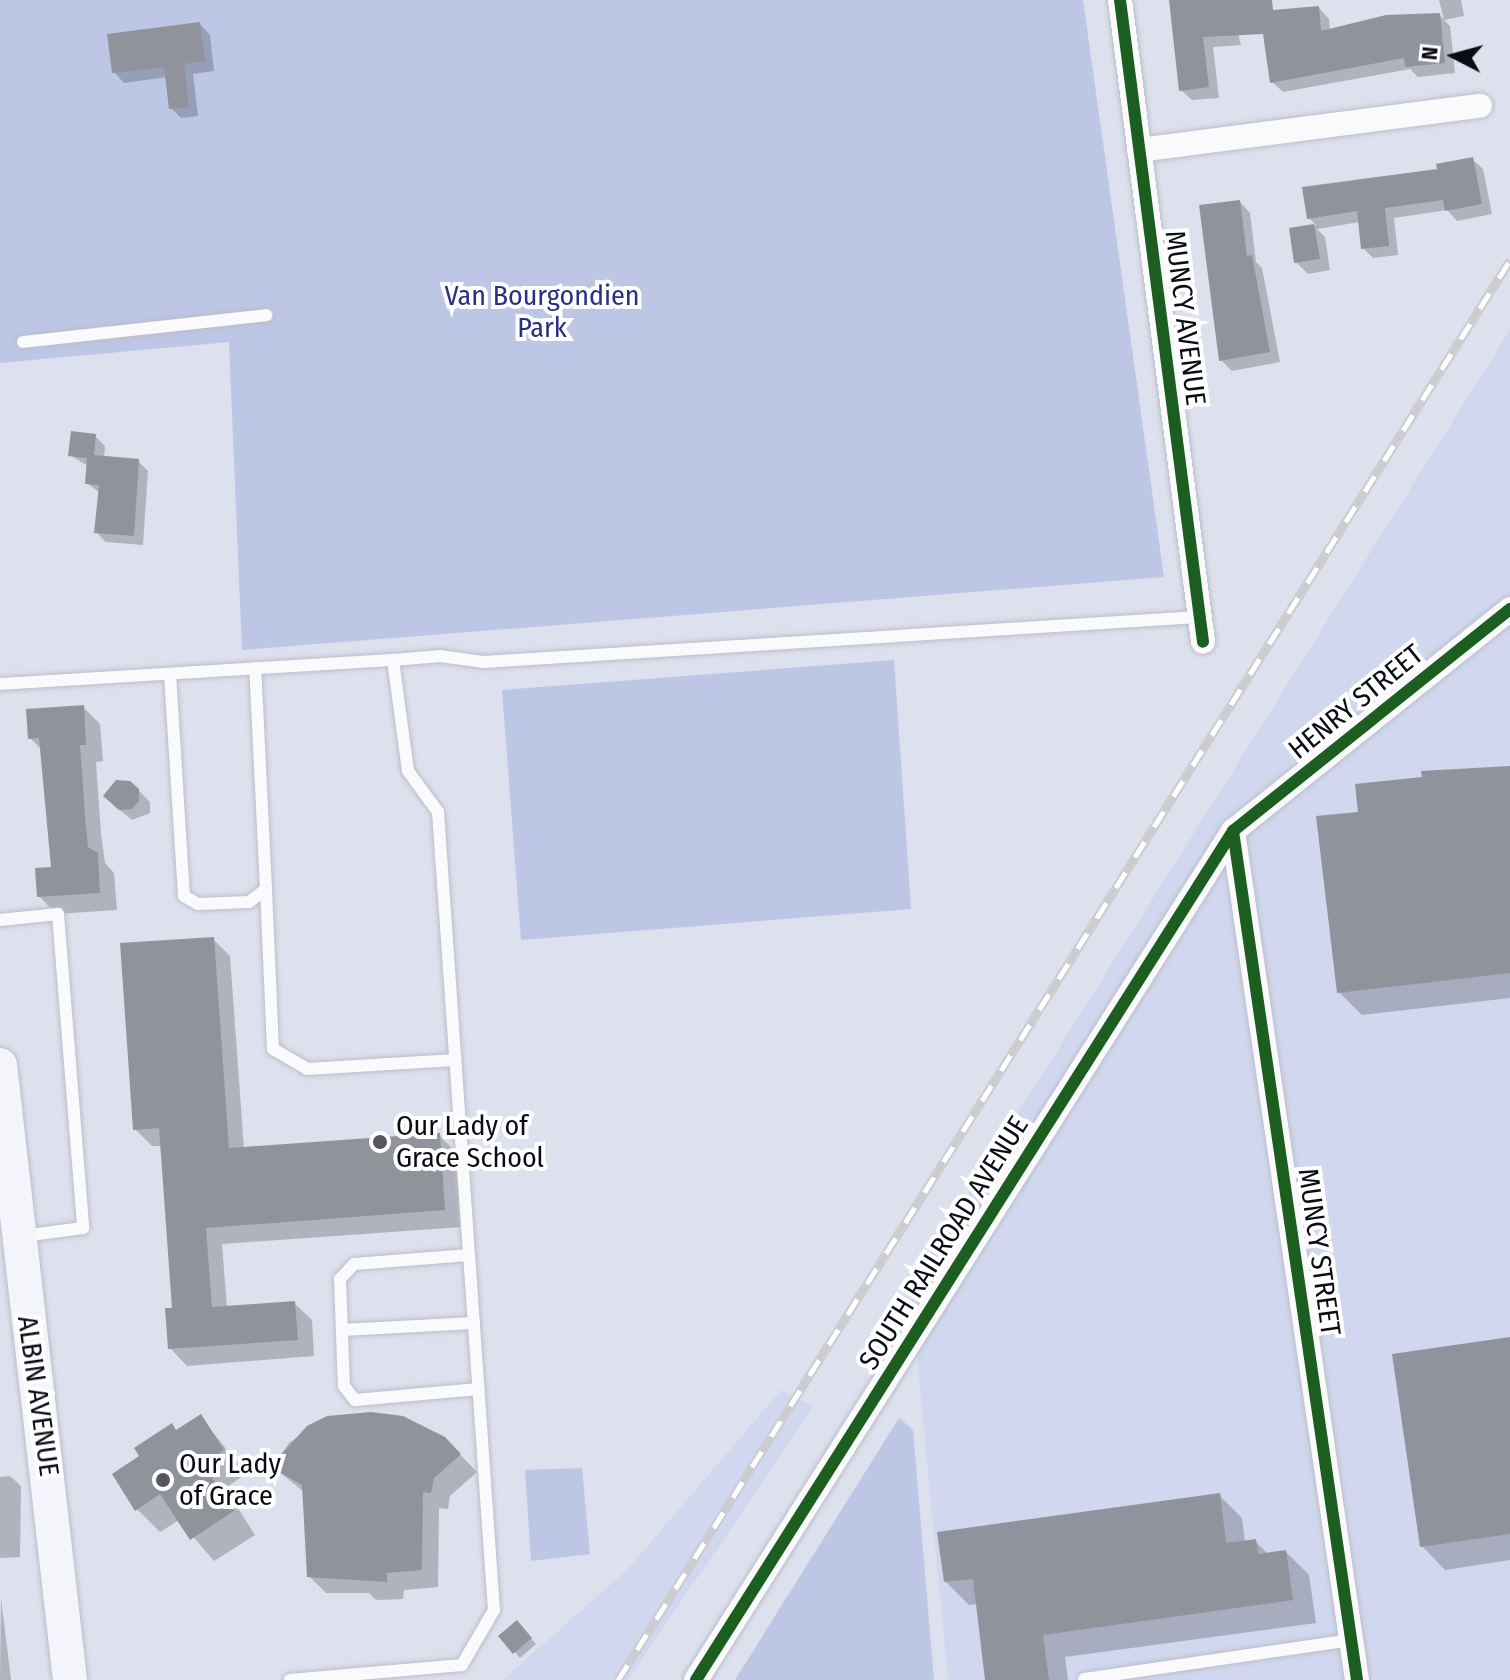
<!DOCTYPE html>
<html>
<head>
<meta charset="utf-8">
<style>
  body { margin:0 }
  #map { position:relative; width:1510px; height:1680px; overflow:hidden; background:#dde0ed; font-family:"Fira Sans Condensed",sans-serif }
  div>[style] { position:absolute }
  .built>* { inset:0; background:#d1d7ee }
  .green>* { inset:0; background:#bdc6e5 }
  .shadow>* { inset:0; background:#0003 }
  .building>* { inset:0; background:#91939c }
  .roads { filter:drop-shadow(0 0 2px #bbbec8) drop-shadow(0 0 2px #bbbec8) }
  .lane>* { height:12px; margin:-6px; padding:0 6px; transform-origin:6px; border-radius:6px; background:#fafafc }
  .street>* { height:24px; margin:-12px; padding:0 12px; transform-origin:12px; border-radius:12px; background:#fafafc }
  .secondary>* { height:34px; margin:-17px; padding:0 17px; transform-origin:17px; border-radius:17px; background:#f4f5fa }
  .rail>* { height:9px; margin-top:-4.5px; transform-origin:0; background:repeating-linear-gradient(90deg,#fff 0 18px,#ccccd0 0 36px); box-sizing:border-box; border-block:2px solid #ccccd0 }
  .cycleway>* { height:12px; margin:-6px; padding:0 6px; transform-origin:6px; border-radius:6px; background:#1b5e20 }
  .dots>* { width:22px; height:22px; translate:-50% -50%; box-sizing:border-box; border:4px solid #fff; border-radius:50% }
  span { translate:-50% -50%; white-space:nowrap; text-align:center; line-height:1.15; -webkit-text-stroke:8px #fff; paint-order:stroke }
  .park-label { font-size:28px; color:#273082 }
  .street-label { font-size:28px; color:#0a0c14 }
  .poi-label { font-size:28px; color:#0a0c14 }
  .left { translate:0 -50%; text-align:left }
  .north { position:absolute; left:1414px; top:16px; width:80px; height:80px; -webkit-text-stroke:6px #fff; paint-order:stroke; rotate:276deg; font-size:22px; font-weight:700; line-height:32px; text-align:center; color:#0a0c14 }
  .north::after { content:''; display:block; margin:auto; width:28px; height:36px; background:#0a0c14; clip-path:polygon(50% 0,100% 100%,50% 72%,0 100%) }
</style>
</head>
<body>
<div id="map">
  <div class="built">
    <div style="clip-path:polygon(1510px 330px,1510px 1680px,948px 1680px,910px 1285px)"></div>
    <div style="clip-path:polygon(781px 1390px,813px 1407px,628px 1680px,503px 1680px,627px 1570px)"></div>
  </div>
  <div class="green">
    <div style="clip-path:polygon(0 0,1083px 0,1164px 577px,242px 650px,229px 342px,0 363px)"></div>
    <div style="clip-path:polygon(894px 660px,911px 909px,521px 940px,502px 690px)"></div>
    <div style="clip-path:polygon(899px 1418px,913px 1430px,934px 1680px,735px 1680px)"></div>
    <div style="clip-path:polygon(582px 1468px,590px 1554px,531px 1561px,525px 1470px)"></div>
  </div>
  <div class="shadow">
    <div style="clip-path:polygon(1171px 0,1229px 0,1241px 45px,1213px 47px,1219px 98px,1192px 100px,1181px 90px)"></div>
    <div style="clip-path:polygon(1439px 0,1461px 0,1464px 16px,1444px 20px,1450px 26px,1455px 73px,1418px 77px,1410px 69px,1283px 92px,1272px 82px,1319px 8px,1329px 19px,1330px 31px,1439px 15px,1444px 19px)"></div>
    <div style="clip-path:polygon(200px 24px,210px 35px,214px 71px,193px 74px,198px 116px,181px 118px,171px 108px,167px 77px,124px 83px,114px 72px)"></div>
    <div style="clip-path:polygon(1472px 159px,1483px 169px,1492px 214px,1457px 221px,1447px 210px,1394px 218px,1398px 255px,1373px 258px,1363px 248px,1360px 222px,1317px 229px,1325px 237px,1330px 270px,1308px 274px,1296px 262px,1291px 230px,1316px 225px,1309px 218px)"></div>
    <div style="clip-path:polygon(1240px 202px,1250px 213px,1256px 262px,1262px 268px,1280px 362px,1232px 371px,1221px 360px)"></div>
    <div style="clip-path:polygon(95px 436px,105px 446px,104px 458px,138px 461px,148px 471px,143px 545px,106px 542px,96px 532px,100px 493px,87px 483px,88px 466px,70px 455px)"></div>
    <div style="clip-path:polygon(83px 707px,100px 724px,103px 761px,96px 762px,101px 834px,105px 863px,114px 873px,117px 910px,56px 914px,39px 896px,53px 869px,42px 750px,30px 738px)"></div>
    <div style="clip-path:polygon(1510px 766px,1510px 998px,1362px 1015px,1339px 992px)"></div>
    <div style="clip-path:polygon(138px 790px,150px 802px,150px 813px,132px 820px,116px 807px)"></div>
    <div style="clip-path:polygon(213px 939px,230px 956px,244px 1149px,439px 1135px,456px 1152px,462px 1227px,222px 1244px,227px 1308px,294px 1303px,312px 1320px,314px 1356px,187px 1366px,170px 1348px,175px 1310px,162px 1146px,152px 1146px,135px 1129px)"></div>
    <div style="clip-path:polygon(1510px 1339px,1510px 1560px,1445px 1570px,1422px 1546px)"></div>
    <div style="clip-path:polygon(200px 1416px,246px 1474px,225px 1488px,255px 1535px,214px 1561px,179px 1520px,160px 1532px,137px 1509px,142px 1457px,172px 1426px,177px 1431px)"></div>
    <div style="clip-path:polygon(327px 1418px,444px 1438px,477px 1472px,450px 1496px,448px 1509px,439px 1508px,438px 1587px,404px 1590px,403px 1599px,376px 1600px,369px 1593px,326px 1593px,309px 1576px,304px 1492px,272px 1466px,290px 1442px)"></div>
    <div style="clip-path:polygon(10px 1476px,21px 1486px,20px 1557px,0 1558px,0 1477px)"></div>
    <div style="clip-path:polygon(1219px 1495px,1242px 1518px,1245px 1542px,1255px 1541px,1268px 1554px,1286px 1552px,1309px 1575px,1316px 1623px,1065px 1657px,1068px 1680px,987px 1680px,978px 1604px,969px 1605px,946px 1582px)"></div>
    <div style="clip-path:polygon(1px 1598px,11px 1680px,0 1680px)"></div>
    <div style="clip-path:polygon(522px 1628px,536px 1644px,520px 1658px,501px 1636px)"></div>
  </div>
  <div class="building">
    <div style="clip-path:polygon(1169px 0,1272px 0,1273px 10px,1319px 6px,1321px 31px,1386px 15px,1440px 13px,1445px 63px,1405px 67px,1404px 58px,1270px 83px,1263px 34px,1203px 37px,1209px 87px,1179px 91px)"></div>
    <div style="clip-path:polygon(200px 22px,205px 61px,184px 64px,189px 107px,169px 109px,164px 67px,112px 73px,107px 34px)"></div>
    <div style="clip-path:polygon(1473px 157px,1482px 204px,1445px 211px,1443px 200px,1385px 208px,1389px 246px,1361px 249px,1357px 211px,1307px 219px,1302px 187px,1437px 169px,1436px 164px)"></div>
    <div style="clip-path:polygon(1240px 200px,1247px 256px,1252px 255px,1270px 352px,1219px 361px,1199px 205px)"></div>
    <div style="clip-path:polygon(1314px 224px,1320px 259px,1294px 263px,1289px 228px)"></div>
    <div style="clip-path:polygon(71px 431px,96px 434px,94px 455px,139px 459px,134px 536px,94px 533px,99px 485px,85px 484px,87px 458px,68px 456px)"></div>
    <div style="clip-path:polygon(84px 705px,86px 745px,80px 745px,85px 815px,88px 847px,98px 853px,100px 893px,37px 897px,35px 868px,51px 867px,39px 738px,28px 739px,26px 709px)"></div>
    <div style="clip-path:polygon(1510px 766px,1510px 973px,1337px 993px,1316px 816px,1358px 812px,1355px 784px,1422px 777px,1421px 771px)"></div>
    <div style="clip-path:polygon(116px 780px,130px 781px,139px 789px,139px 801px,132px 809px,119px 810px,103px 796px)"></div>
    <div style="clip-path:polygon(214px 937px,229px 1148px,440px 1133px,445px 1210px,206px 1228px,212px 1307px,295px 1301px,298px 1340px,168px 1349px,165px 1308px,172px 1308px,159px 1128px,133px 1130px,120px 943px)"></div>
    <div style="clip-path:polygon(1510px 1337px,1510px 1534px,1420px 1547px,1392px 1354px)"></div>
    <div style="clip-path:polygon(371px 1412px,403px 1416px,445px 1437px,461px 1454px,434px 1478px,431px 1493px,423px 1492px,422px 1570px,387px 1573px,387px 1582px,307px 1577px,302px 1485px,270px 1467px,307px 1426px,327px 1416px)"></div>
    <div style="clip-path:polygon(201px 1414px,224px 1450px,203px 1464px,234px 1511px,190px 1540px,160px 1494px,135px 1511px,112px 1474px,139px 1456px,134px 1448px,172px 1423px,176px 1430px)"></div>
    <div style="clip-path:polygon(1220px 1493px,1226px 1543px,1256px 1539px,1258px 1554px,1286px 1550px,1293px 1600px,1043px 1635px,1049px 1680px,985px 1680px,973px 1579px,944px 1582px,937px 1532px)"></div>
    <div style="clip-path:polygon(517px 1620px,532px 1638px,513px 1654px,498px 1636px)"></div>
  </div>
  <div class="roads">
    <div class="lane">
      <div style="left:23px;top:342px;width:245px;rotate:-6.3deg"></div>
      <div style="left:393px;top:660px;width:47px;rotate:-4.9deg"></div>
      <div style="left:440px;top:656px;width:43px;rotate:7.9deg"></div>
      <div style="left:483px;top:662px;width:717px;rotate:-3.6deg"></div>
      <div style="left:170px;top:674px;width:222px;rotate:86.4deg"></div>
      <div style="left:184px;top:896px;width:16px;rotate:30deg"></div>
      <div style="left:198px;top:904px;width:51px;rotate:-2.2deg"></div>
      <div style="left:249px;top:902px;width:21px;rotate:-37deg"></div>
      <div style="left:266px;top:889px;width:221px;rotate:-92.8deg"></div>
      <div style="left:0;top:684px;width:394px;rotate:-3.5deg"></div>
      <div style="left:393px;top:660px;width:112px;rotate:82.3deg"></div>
      <div style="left:408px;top:771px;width:51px;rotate:53.8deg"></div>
      <div style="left:438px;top:812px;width:800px;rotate:85.99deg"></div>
      <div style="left:494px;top:1610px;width:64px;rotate:120.2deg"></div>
      <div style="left:462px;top:1665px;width:173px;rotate:175deg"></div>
      <div style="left:266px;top:889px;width:160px;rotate:87.5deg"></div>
      <div style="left:273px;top:1049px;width:39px;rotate:30deg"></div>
      <div style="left:307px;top:1069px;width:148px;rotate:-3.5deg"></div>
      <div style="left:0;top:920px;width:58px;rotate:-5.9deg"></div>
      <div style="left:58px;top:914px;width:315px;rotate:85.4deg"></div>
      <div style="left:83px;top:1228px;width:61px;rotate:172.4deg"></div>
      <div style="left:469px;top:1255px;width:115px;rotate:175.5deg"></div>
      <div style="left:354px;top:1264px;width:21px;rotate:133deg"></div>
      <div style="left:340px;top:1279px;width:107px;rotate:87.9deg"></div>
      <div style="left:344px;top:1386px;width:18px;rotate:52deg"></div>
      <div style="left:355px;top:1400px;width:124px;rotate:-5.1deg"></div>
      <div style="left:342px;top:1330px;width:132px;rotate:-3deg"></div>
      <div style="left:1084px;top:1679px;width:271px;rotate:-8.3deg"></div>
    </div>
    <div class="street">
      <div style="left:1120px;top:0;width:647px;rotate:82.63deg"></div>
      <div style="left:1139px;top:150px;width:344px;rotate:-7.4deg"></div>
      <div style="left:1233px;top:831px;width:858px;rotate:81.69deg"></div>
      <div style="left:696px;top:1680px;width:1005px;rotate:-57.69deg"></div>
      <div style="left:1233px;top:831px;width:355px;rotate:-38.7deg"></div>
    </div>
    <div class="secondary">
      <div style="left:0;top:1065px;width:619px;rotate:83.51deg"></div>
    </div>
  </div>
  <div class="rail">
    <div style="left:618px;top:1680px;width:1677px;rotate:-57.86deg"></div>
  </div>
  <div class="cycleway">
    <div style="left:1120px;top:0;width:647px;rotate:82.63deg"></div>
    <div style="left:1233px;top:831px;width:858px;rotate:81.69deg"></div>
    <div style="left:696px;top:1680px;width:1005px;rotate:-57.69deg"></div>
    <div style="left:1233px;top:831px;width:355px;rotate:-38.7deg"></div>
  </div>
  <div class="dots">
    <div style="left:380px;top:1142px;background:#545660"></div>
    <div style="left:163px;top:1480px;background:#545660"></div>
  </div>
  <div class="park-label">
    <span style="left:542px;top:312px">Van Bourgondien<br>Park</span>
  </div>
  <div class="street-label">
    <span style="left:1185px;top:318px;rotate:83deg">MUNCY AVENUE</span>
    <span style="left:1356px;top:702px;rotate:-39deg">HENRY STREET</span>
    <span style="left:944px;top:1243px;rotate:-58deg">SOUTH RAILROAD AVENUE</span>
    <span style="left:1319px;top:1252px;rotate:82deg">MUNCY STREET</span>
    <span style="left:38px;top:1396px;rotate:82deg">ALBIN AVENUE</span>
  </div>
  <div class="poi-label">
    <span class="left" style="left:396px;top:1142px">Our Lady of<br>Grace School</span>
    <span class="left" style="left:179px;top:1480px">Our Lady<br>of Grace</span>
  </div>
  <div class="north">N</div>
</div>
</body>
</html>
